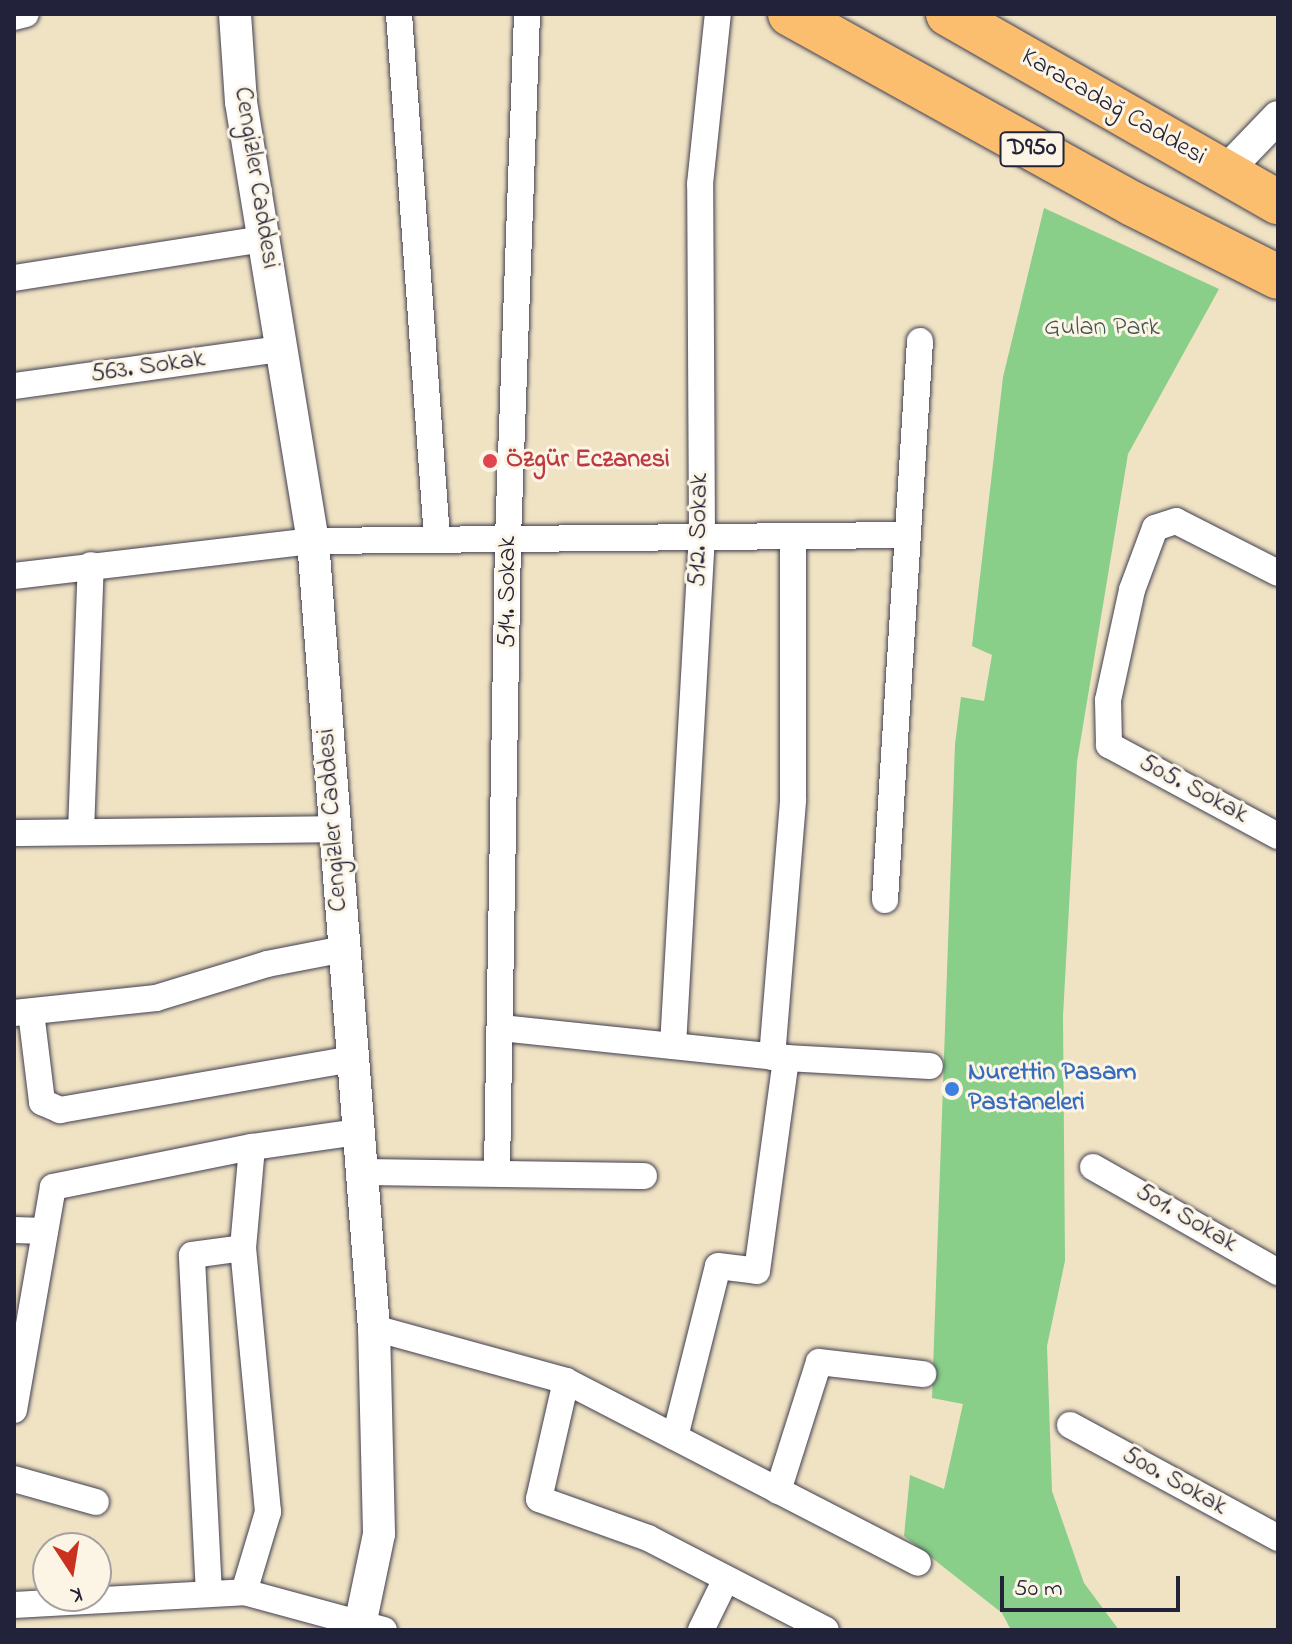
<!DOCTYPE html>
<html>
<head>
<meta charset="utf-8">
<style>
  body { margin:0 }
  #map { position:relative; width:1292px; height:1644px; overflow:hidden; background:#f0e3c4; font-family:"Indie Flower",sans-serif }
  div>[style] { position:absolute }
  .green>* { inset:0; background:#89ce89 }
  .roads { filter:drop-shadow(0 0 2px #413f50) drop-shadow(0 0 2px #413f50) }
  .minor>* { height:26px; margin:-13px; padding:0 13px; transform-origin:13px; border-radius:13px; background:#fff }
  .tertiary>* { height:32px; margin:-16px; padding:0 16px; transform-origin:16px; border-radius:16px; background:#fff }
  .trunk>* { height:44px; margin:-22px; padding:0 22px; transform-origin:22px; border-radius:22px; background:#fbbd6e }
  .dots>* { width:22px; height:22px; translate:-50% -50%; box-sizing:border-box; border:4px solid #fcf5e5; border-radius:50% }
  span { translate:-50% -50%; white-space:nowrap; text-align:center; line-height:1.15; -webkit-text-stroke:6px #fcf5e5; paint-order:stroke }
  .shield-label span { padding:2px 6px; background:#fcf5e5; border:2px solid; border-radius:6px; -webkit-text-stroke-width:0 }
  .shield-label { font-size:24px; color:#22223b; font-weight:700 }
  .street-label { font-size:26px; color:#22223b }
  .park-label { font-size:26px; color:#415652 }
  .health-label { font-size:26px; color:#be3a42; font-weight:700 }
  .left { translate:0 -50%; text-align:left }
  .shop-label { font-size:26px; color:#366cbe; font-weight:700 }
  .frame { position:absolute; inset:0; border:16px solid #22223b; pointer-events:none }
  .north { position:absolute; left:32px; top:1532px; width:80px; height:80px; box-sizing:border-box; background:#fcf5e5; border:2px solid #a5a1a1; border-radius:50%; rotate:168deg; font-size:22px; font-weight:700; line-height:32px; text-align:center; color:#22223b }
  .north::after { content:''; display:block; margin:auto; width:28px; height:36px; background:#c8321e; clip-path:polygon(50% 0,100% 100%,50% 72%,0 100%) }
  .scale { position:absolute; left:1000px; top:1576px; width:180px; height:36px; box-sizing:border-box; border:4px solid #22223b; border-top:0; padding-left:10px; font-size:24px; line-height:28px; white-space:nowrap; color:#22223b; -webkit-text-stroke:6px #fcf5e5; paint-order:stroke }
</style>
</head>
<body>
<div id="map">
  <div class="green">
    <div style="clip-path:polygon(1044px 208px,1219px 289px,1128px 454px,1077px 762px,1063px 1016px,1065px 1261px,1047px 1346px,1052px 1491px,1084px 1583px,1119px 1630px,1011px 1630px,1002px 1613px,904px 1536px,910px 1475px,944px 1489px,963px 1404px,932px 1398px,955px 744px,961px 697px,984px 701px,992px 655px,972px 646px,1003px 377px)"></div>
  </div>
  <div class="roads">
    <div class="minor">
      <div style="left:399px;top:14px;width:525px;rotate:85.85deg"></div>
      <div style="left:14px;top:17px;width:12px;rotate:-14deg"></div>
      <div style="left:14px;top:278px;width:253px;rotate:-8.9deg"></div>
      <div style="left:14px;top:386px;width:271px;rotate:-7.9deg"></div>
      <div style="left:1278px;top:573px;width:114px;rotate:-153deg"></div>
      <div style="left:1176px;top:521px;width:22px;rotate:162deg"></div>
      <div style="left:1155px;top:528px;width:66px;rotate:110.4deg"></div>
      <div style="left:1132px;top:590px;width:113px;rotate:102.3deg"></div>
      <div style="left:1108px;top:700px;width:45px;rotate:88.7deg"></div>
      <div style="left:1109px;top:745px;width:192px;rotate:28.3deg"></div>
      <div style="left:14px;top:576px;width:301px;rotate:-6.7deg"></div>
      <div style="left:313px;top:541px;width:595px;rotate:-0.58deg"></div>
      <div style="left:81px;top:832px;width:267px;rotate:-87.9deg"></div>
      <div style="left:14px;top:833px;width:321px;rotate:-0.7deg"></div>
      <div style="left:885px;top:900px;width:560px;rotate:-86.42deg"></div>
      <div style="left:31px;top:1012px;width:91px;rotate:83deg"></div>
      <div style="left:42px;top:1102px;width:20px;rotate:24deg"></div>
      <div style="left:60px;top:1110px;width:297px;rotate:-9.9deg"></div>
      <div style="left:14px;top:1013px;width:143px;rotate:-6deg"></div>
      <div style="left:156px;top:998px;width:116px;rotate:-17deg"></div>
      <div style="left:267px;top:964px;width:78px;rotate:-11deg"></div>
      <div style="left:501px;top:1028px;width:287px;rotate:6deg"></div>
      <div style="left:786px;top:1058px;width:144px;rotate:3.2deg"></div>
      <div style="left:673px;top:1046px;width:511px;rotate:-86.75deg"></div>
      <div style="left:702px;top:536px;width:352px;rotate:-90.3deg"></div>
      <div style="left:700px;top:184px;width:171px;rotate:-84deg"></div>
      <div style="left:772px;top:1057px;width:259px;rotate:-85.3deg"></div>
      <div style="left:793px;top:799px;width:263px;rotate:-90deg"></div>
      <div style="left:1093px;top:1167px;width:213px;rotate:29.6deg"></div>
      <div style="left:497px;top:1170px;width:632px;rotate:-89deg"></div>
      <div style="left:508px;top:538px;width:524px;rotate:-87.92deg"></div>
      <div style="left:361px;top:1172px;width:283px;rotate:0.8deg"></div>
      <div style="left:14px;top:1230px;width:31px;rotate:2deg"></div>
      <div style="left:374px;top:1328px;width:199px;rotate:15.4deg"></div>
      <div style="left:566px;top:1381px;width:121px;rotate:102.9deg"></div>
      <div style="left:539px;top:1499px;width:116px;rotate:19.7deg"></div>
      <div style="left:648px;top:1538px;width:200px;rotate:27.3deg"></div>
      <div style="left:566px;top:1381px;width:396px;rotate:27.3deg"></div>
      <div style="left:14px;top:1410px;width:226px;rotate:-80.1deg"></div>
      <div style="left:53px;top:1187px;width:203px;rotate:-11.4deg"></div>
      <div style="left:1070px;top:1425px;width:237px;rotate:28.5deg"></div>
      <div style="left:675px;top:1437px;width:176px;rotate:-75.9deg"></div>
      <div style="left:718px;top:1266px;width:39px;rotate:7deg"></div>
      <div style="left:757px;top:1271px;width:215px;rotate:-82.2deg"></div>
      <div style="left:14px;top:1479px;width:85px;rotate:15.7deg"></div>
      <div style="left:778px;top:1491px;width:135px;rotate:-72.4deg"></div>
      <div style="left:819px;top:1362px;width:105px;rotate:6.6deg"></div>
      <div style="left:244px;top:1592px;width:84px;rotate:-73.3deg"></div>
      <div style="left:268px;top:1512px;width:265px;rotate:-95.4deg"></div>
      <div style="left:243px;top:1248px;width:101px;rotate:-84.9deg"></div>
      <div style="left:252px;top:1147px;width:107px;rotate:-8.1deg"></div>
      <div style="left:209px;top:1594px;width:339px;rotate:-92.9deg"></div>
      <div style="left:192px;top:1255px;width:51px;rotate:-7.8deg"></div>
      <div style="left:14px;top:1605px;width:230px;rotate:-3.2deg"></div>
      <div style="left:244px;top:1592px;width:145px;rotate:15.2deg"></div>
      <div style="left:701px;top:1630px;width:57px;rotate:-63.9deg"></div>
    </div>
    <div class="tertiary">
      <div style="left:235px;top:14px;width:88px;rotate:86.1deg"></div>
      <div style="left:241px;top:102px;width:445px;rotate:80.7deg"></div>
      <div style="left:313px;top:541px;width:789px;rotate:85.57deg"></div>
      <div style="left:374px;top:1328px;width:206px;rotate:88.6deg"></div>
      <div style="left:379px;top:1534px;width:98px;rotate:101.8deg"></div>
      <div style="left:1225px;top:172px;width:76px;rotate:-46.1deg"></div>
    </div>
    <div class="trunk">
      <div style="left:790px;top:14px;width:392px;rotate:29deg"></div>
      <div style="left:1133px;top:204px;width:162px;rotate:26.7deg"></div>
      <div style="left:948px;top:14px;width:380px;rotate:29.7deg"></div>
    </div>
  </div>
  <div class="dots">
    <div style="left:490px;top:461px;background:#e0444e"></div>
    <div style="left:952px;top:1089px;background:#3f7fe0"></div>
  </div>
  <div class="shield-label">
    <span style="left:1032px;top:149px">D950</span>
  </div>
  <div class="street-label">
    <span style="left:1113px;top:108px;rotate:30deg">Karacadağ Caddesi</span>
    <span style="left:255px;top:178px;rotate:81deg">Cengizler Caddesi</span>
    <span style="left:148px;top:368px;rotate:-8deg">563. Sokak</span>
    <span style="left:700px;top:530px;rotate:-89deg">512. Sokak</span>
    <span style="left:509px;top:592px;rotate:-90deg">514. Sokak</span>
    <span style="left:1193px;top:790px;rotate:28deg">505. Sokak</span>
    <span style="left:334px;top:820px;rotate:-94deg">Cengizler Caddesi</span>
    <span style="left:1186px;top:1219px;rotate:30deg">501. Sokak</span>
    <span style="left:1174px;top:1482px;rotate:29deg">500. Sokak</span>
  </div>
  <div class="park-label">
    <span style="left:1102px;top:329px">Gulan Park</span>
  </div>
  <div class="health-label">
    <span class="left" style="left:506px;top:461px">Özgür Eczanesi</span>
  </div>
  <div class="shop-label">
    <span class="left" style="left:968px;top:1089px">Nurettin Pasam<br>Pastaneleri</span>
  </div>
  <div class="frame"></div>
  <div class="north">K</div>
  <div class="scale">50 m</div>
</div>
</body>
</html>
